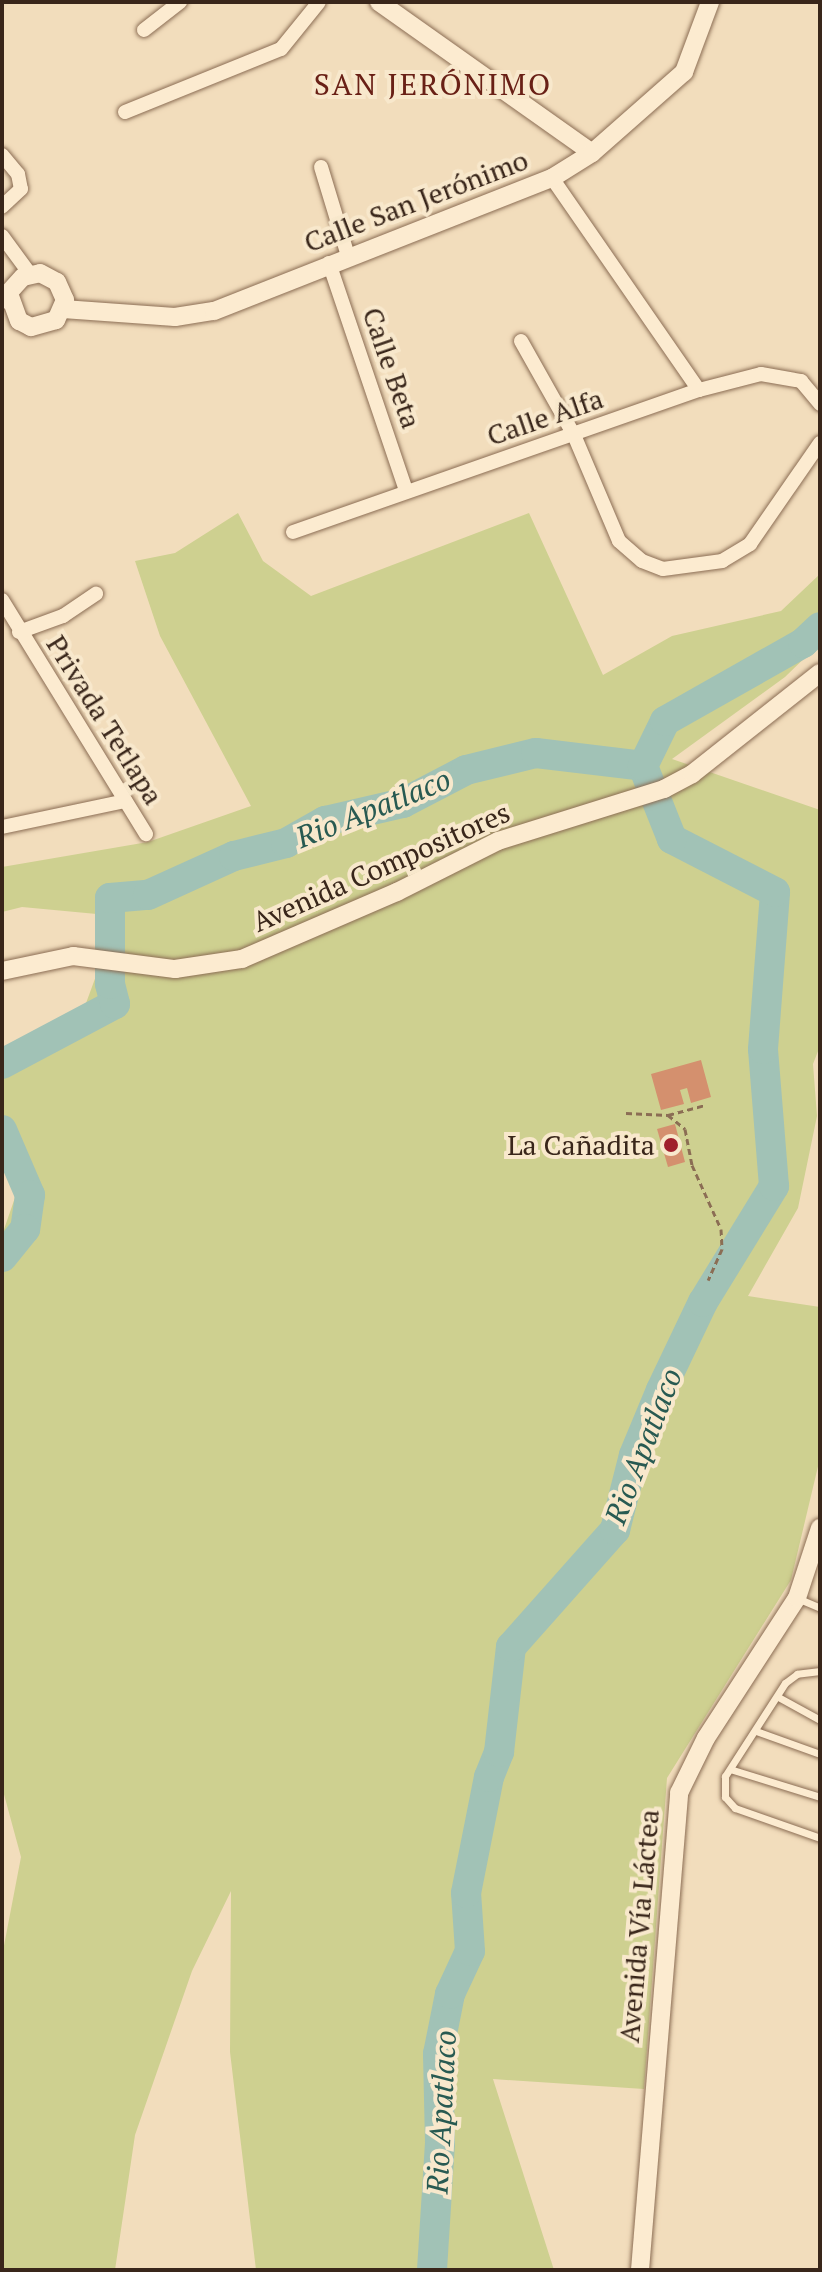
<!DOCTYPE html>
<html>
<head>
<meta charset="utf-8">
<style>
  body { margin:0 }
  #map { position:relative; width:822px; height:2272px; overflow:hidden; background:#f2ddbc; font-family:"PT Serif",serif }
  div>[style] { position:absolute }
  .green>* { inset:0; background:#ced090 }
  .river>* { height:30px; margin:-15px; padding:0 15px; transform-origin:15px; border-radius:15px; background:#a1c2b6 }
  .building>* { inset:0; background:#d4906e }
  .path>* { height:3px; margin-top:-1.5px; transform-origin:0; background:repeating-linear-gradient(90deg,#8b6d54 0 6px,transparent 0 10px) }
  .roads { filter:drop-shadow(0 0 2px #8b6d54) drop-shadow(0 0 2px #8b6d54) }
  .service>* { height:7px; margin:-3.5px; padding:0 3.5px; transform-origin:3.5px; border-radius:3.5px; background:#fcebd0 }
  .minor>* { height:14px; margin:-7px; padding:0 7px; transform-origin:7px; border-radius:7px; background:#fcebd0 }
  .tertiary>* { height:18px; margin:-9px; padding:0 9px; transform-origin:9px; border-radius:9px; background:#fcebd0 }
  .dots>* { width:22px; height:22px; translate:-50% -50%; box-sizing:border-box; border:4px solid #f8e8cc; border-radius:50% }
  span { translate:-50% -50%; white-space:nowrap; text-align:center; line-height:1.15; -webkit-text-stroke:8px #f8e8cc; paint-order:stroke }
  .street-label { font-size:28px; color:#39261a }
  .poi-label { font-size:28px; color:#39261a }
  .right { translate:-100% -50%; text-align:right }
  .neighbourhood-label { font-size:30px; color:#692016; letter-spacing:2px }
  .water-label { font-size:30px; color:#285a52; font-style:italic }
  .frame { position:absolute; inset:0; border:4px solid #39261a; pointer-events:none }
</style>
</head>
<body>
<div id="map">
  <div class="green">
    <div style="clip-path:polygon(238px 513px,263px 561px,311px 596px,529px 513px,603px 675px,672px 636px,781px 611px,820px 574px,820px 643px,785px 677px,672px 759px,820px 810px,820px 1046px,813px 1064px,817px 1116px,798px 1208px,748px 1296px,820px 1307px,820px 1458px,791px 1580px,667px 1778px,644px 2089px,493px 2079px,554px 2270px,256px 2270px,230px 2052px,231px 1891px,192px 1971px,135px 2135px,115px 2270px,2px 2270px,2px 1956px,21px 1857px,2px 1787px,2px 1235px,18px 1189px,2px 1164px,2px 1047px,78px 1025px,118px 916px,22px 907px,2px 912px,2px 867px,148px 842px,251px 806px,160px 636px,135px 561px,175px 553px)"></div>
  </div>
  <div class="river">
    <div style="left:2px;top:1064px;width:128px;rotate:-28deg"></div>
    <div style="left:115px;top:1004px;width:21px;rotate:-104deg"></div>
    <div style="left:110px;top:984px;width:86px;rotate:-90deg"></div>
    <div style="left:110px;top:898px;width:38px;rotate:-5deg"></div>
    <div style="left:148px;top:895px;width:94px;rotate:-24.4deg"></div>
    <div style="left:234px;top:856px;width:54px;rotate:-14deg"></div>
    <div style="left:286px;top:843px;width:45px;rotate:-29.4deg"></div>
    <div style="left:325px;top:821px;width:80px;rotate:-13deg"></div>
    <div style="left:403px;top:803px;width:71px;rotate:-27.6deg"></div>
    <div style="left:466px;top:770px;width:72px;rotate:-13.7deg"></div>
    <div style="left:536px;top:753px;width:108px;rotate:6.9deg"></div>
    <div style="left:2px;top:1130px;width:71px;rotate:66.7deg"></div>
    <div style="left:30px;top:1195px;width:34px;rotate:98deg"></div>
    <div style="left:25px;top:1229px;width:36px;rotate:129deg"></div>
    <div style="left:432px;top:2270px;width:127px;rotate:-86.4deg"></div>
    <div style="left:440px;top:2143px;width:89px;rotate:-91.3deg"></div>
    <div style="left:438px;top:2054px;width:61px;rotate:-78.7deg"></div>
    <div style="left:450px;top:1994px;width:47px;rotate:-65.1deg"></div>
    <div style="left:470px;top:1951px;width:58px;rotate:-93.9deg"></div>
    <div style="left:466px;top:1893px;width:118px;rotate:-78.8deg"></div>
    <div style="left:489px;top:1777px;width:27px;rotate:-68deg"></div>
    <div style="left:499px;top:1752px;width:106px;rotate:-83.5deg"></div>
    <div style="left:511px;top:1647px;width:157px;rotate:-48.4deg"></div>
    <div style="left:615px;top:1530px;width:77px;rotate:-75.8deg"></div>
    <div style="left:634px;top:1455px;width:70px;rotate:-67.4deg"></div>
    <div style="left:661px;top:1390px;width:98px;rotate:-64.5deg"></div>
    <div style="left:703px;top:1302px;width:136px;rotate:-58.5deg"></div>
    <div style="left:774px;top:1186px;width:137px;rotate:-94.6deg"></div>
    <div style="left:763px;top:1049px;width:157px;rotate:-85.6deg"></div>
    <div style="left:775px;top:892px;width:116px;rotate:-152.8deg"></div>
    <div style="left:672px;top:839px;width:79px;rotate:-111.7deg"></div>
    <div style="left:643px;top:766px;width:50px;rotate:-63.9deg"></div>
    <div style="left:665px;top:721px;width:159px;rotate:-29.5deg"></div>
    <div style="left:803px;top:643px;width:23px;rotate:-43deg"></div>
  </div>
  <div class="building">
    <div style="clip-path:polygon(701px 1060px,711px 1097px,691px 1103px,687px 1088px,680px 1090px,684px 1104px,661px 1110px,651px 1074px)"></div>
    <div style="clip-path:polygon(675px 1124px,685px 1162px,668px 1167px,657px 1129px)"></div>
  </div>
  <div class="path">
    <div style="left:626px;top:1113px;width:42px;rotate:2.7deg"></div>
    <div style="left:668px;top:1115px;width:39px;rotate:-15deg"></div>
    <div style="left:668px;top:1115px;width:22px;rotate:39deg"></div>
    <div style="left:685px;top:1129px;width:37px;rotate:79deg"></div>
    <div style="left:692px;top:1165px;width:70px;rotate:65.6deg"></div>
    <div style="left:721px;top:1229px;width:20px;rotate:87deg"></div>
    <div style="left:722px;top:1249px;width:34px;rotate:114deg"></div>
  </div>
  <div class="roads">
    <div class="service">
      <div style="left:797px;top:1598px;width:25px;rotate:23deg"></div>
      <div style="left:820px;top:1671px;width:23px;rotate:173deg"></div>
      <div style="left:797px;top:1674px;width:15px;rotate:143deg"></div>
      <div style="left:785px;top:1683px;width:111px;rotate:122.8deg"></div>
      <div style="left:725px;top:1776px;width:21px;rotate:90deg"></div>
      <div style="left:725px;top:1797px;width:15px;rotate:48deg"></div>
      <div style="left:735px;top:1808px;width:90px;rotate:19.4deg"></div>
      <div style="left:780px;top:1698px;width:46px;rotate:28.8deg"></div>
      <div style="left:756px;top:1731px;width:68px;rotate:19.8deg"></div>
      <div style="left:733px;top:1770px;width:91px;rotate:17.2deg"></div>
    </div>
    <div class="minor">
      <div style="left:144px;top:30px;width:46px;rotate:-37.9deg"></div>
      <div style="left:125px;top:112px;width:168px;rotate:-22deg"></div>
      <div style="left:281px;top:49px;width:60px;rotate:-51deg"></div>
      <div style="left:2px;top:155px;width:25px;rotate:50deg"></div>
      <div style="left:18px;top:174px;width:15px;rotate:79deg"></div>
      <div style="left:21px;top:189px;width:26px;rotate:137deg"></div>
      <div style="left:321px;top:167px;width:93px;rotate:73.1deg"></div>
      <div style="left:552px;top:178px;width:258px;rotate:55.3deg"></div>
      <div style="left:2px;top:236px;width:47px;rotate:53.6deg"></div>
      <div style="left:329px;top:263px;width:240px;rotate:71.3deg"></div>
      <div style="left:521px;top:341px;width:108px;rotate:60.6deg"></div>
      <div style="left:574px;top:435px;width:115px;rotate:67deg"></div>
      <div style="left:619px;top:541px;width:30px;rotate:41deg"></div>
      <div style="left:642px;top:561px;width:22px;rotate:21deg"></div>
      <div style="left:663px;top:569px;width:60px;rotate:-7.7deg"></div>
      <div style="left:722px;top:561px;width:33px;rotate:-31deg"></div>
      <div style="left:750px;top:544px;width:123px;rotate:-55.3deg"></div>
      <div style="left:293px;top:532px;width:430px;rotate:-19.3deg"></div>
      <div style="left:699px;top:390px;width:64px;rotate:-14.5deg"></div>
      <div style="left:761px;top:374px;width:41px;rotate:9.9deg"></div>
      <div style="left:801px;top:381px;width:30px;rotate:50deg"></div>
      <div style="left:2px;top:600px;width:275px;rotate:58.4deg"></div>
      <div style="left:19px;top:632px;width:47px;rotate:-20deg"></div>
      <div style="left:63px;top:616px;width:40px;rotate:-34deg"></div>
      <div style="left:2px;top:827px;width:126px;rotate:-11.9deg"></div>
    </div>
    <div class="tertiary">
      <div style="left:379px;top:2px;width:261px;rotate:35.3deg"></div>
      <div style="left:2px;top:300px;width:31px;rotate:-48deg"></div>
      <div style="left:23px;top:277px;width:17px;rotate:-13deg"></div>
      <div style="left:40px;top:273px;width:19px;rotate:28deg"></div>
      <div style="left:57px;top:282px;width:20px;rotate:66deg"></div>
      <div style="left:65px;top:300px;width:22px;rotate:114deg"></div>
      <div style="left:56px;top:320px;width:26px;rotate:164deg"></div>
      <div style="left:31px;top:327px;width:13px;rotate:-153deg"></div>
      <div style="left:19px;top:321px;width:27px;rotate:-110deg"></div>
      <div style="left:63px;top:309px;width:112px;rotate:4.1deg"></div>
      <div style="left:175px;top:317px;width:39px;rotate:-9deg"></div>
      <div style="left:214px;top:311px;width:363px;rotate:-21.5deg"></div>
      <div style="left:552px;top:178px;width:47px;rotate:-32deg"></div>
      <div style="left:592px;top:153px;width:123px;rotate:-41.4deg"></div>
      <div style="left:684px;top:72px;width:75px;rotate:-69.6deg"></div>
      <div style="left:2px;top:971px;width:73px;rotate:-11.9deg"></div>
      <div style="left:73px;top:956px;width:103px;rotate:7.3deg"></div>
      <div style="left:175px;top:969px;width:68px;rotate:-8.5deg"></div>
      <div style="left:242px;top:959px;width:169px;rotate:-23.4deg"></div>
      <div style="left:397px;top:892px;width:113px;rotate:-26.8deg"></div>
      <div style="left:498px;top:841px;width:174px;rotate:-17.4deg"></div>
      <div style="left:664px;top:789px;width:32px;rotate:-28deg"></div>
      <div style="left:692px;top:774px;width:163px;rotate:-38.3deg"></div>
      <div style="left:640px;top:2270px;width:479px;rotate:-85.3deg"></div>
      <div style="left:679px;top:1793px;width:61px;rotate:-63.9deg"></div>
      <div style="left:706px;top:1738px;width:167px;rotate:-57deg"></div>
      <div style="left:797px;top:1598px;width:74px;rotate:-71.8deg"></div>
    </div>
  </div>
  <div class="dots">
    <div style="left:671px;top:1145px;background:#9f1f2b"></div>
  </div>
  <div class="street-label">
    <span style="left:416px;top:201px;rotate:-21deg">Calle San Jerónimo</span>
    <span style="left:392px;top:368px;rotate:71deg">Calle Beta</span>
    <span style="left:545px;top:417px;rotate:-19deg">Calle Alfa</span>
    <span style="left:105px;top:720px;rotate:58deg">Privada Tetlapa</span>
    <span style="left:381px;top:867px;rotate:-24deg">Avenida Compositores</span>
    <span style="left:639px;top:1926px;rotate:-85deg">Avenida Vía Láctea</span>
  </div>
  <div class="poi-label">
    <span class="right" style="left:655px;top:1145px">La Cañadita</span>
  </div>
  <div class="neighbourhood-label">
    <span style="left:433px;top:84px">SAN JERÓNIMO</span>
  </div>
  <div class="water-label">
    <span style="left:373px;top:808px;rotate:-22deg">Rio Apatlaco</span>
    <span style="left:643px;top:1446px;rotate:-69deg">Rio Apatlaco</span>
    <span style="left:441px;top:2112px;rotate:-87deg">Rio Apatlaco</span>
  </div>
  <div class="frame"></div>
</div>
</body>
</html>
